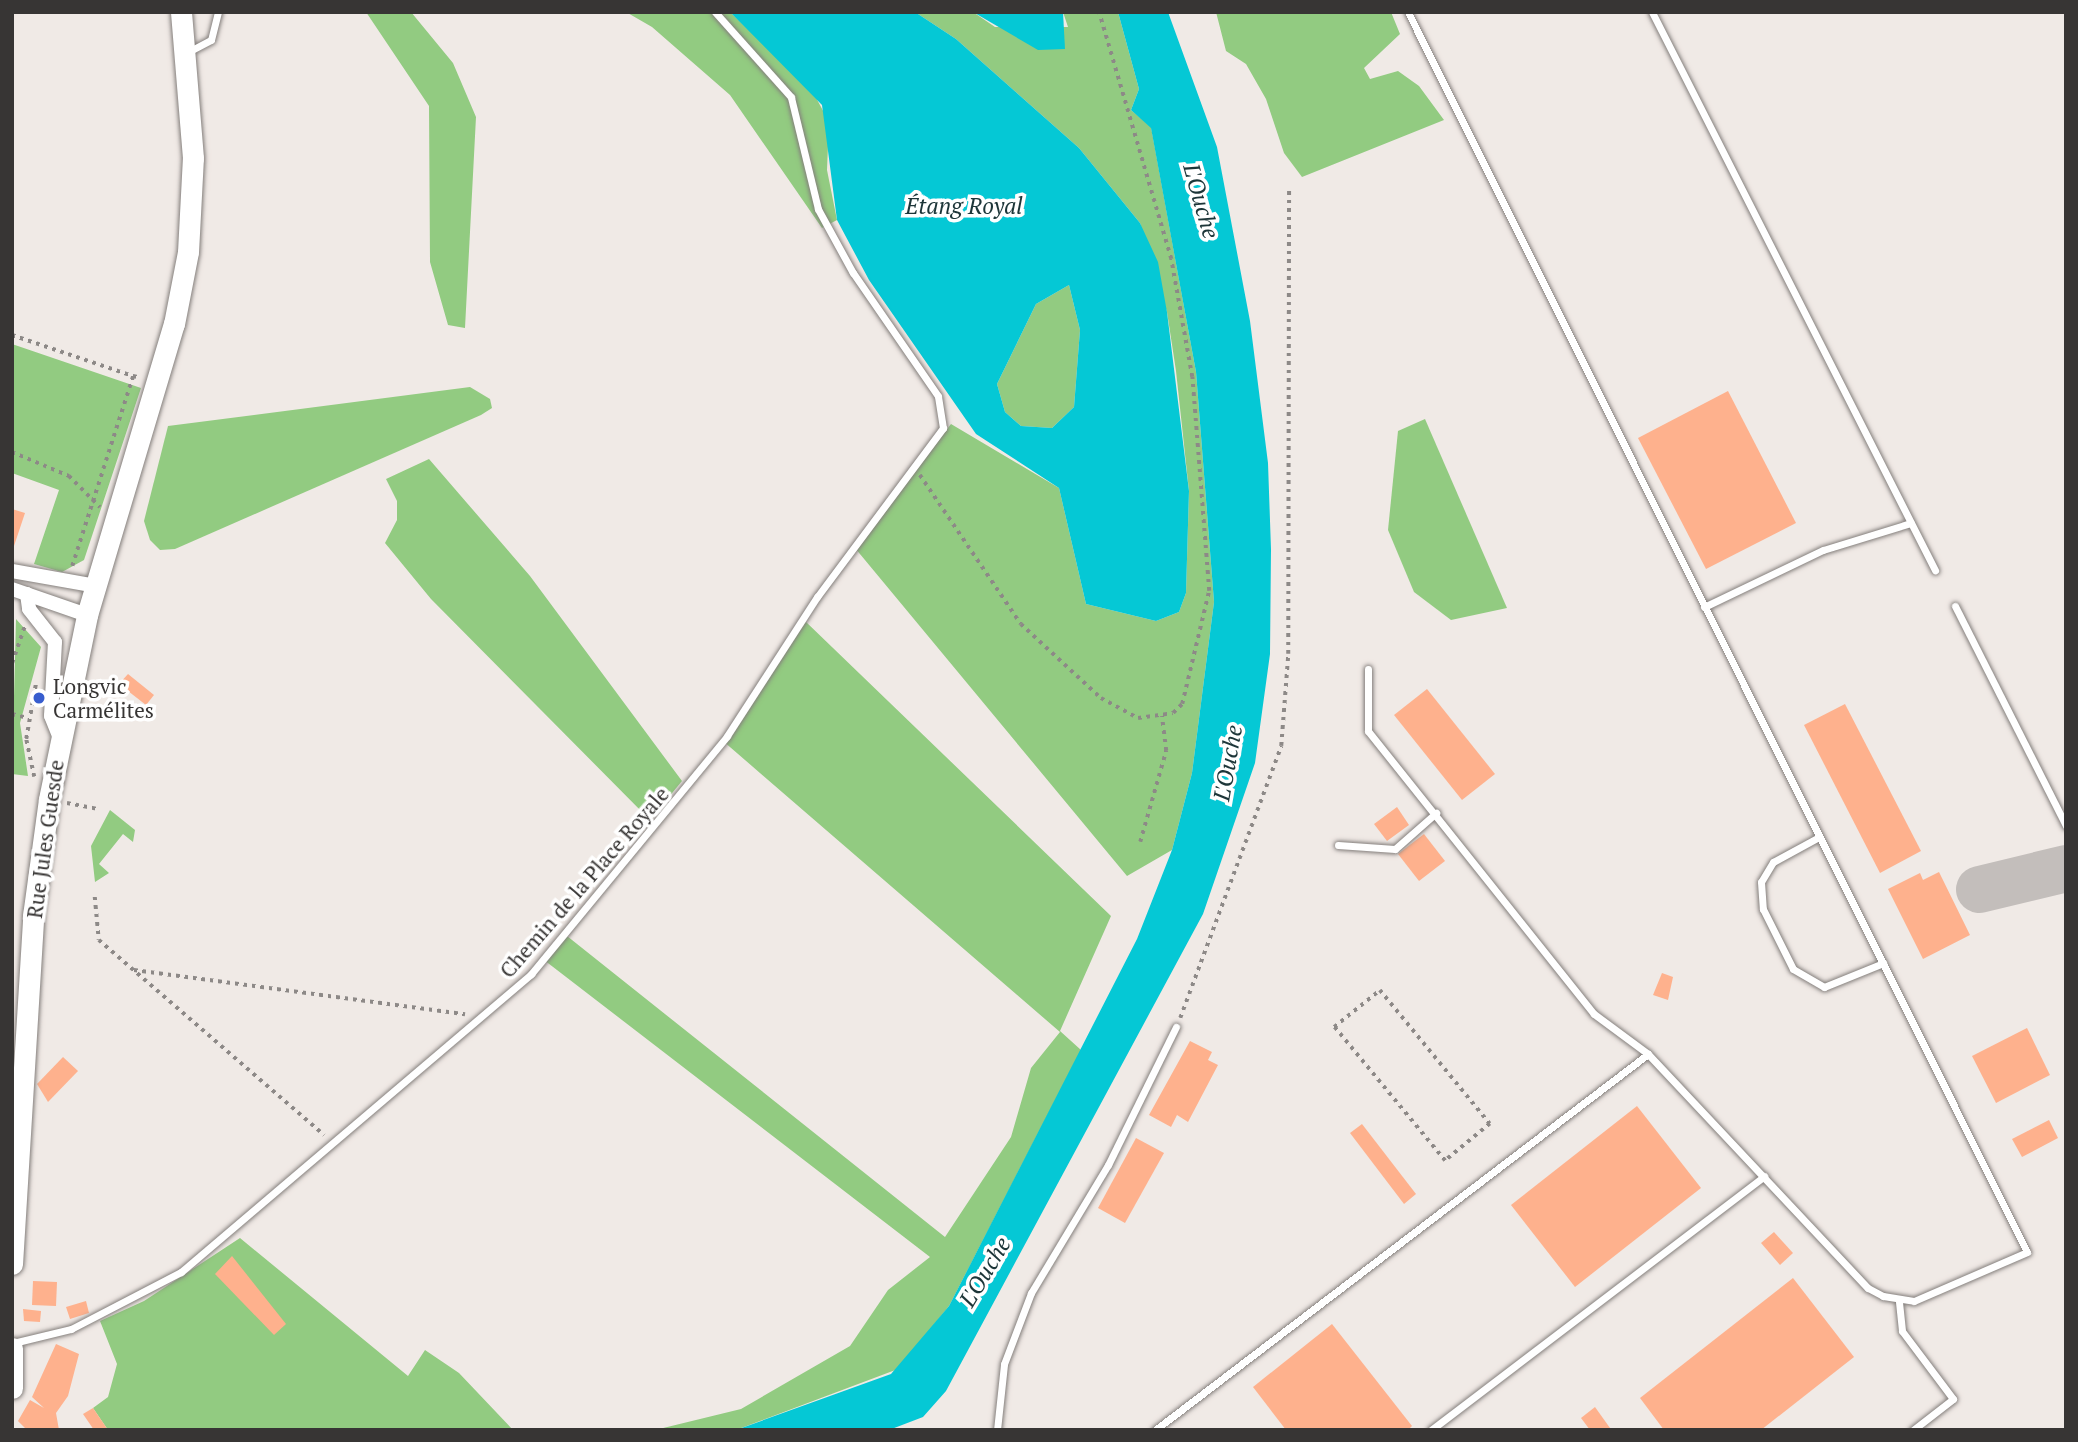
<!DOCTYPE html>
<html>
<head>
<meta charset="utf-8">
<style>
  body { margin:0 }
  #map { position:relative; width:2078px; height:1442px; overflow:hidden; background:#f0eae6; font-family:"PT Serif",serif }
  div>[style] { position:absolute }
  .green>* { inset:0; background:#92cb81 }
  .water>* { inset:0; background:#05c8d5 }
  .taxiway>* { height:47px; margin:-23.5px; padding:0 23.5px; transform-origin:23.5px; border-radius:23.5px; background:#c3bebb }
  .building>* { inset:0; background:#feb18d }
  .path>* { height:3.5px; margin-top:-1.75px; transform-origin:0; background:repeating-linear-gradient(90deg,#8d8987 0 3.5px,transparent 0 8.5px) }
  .roads { filter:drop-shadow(0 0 2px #847f7c) drop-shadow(0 0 2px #847f7c) }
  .lane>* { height:7px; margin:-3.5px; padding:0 3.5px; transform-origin:3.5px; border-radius:3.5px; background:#fff }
  .street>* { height:14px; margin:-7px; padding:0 7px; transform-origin:7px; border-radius:7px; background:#fff }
  .secondary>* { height:21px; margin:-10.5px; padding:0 10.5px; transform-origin:10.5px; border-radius:10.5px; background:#fff }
  .dots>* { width:19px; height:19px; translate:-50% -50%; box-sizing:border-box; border:4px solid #fff; border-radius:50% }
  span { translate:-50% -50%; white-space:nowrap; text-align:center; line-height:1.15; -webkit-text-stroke:7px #fff; paint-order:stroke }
  .poi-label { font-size:21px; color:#373534 }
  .left { translate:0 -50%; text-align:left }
  .street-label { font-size:21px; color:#373534 }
  .water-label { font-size:23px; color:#1d3639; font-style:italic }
  .frame { position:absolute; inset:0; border:14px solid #373534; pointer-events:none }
</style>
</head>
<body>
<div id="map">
  <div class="green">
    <div style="clip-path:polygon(366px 12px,411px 12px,453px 63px,476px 117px,465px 328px,448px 325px,430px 262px,429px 106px)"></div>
    <div style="clip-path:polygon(626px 12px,730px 12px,813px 92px,829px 122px,827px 170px,837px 220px,822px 228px,730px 95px,652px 27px)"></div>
    <div style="clip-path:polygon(915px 12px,973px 12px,995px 27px,1068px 27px,1063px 12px,1118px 12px,1139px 89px,1131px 110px,1151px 127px,1196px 372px,1214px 602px,1192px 773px,1172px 850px,1127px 876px,855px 548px,951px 424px,1059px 488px,1086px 604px,1156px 621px,1179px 612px,1186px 593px,1189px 491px,1176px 371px,1167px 312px,1140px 223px,1079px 148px,956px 39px)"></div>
    <div style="clip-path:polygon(1216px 12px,1391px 12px,1400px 34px,1364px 68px,1370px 79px,1398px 71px,1419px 86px,1444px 120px,1302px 177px,1284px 153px,1266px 99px,1246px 64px,1226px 51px)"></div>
    <div style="clip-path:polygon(1069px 285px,1080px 330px,1074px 407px,1052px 428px,1021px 426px,1005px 412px,997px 384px,1036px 304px)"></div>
    <div style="clip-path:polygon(12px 344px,141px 388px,84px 560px,62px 572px,34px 564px,59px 490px,12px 473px)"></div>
    <div style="clip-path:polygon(470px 387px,490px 399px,492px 408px,481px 415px,175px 549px,160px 550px,150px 540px,144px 521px,168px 426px)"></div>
    <div style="clip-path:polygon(1425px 419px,1507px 608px,1451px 620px,1414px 592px,1388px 530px,1398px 431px)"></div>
    <div style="clip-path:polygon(429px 459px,530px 576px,682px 781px,650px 820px,431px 599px,385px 543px,397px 520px,397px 501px,386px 479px)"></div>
    <div style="clip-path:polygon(16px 619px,41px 647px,20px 723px,28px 776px,12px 774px)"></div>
    <div style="clip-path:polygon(805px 621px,1111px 916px,1060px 1031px,1081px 1050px,949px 1306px,898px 1369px,736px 1430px,655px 1430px,741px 1409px,850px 1346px,888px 1290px,930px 1257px,544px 960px,567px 936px,945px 1237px,1011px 1137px,1031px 1068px,1060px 1032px,723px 741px)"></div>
    <div style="clip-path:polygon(110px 810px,135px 830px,133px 842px,123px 834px,99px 864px,109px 873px,95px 882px,91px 846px)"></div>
    <div style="clip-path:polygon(240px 1238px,408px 1376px,425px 1350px,459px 1373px,513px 1430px,108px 1430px,93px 1408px,108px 1397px,117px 1364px,100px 1321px,144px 1301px)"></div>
  </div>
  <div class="water">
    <div style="clip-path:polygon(evenodd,730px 12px,915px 12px,956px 39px,1079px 148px,1140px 223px,1158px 262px,1167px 312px,1189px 491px,1186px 593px,1179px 612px,1156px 621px,1086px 604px,1059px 488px,976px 434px,869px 280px,837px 220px,822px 105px,730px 12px,1069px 285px,1080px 330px,1074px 407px,1052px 428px,1021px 426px,1005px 412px,997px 384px,1036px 304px,1069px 285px)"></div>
    <div style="clip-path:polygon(973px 12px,1063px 12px,1065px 49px,1038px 50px)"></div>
    <div style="clip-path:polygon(1118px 12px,1168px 12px,1217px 147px,1250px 321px,1268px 463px,1271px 549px,1270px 654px,1255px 763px,1203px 914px,946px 1391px,923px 1417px,889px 1430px,736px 1430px,891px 1374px,949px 1306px,1137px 939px,1172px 850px,1192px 773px,1214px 602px,1196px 372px,1151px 128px,1131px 110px,1139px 89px)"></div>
  </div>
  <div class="taxiway">
    <div style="left:1979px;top:889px;width:89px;rotate:-13.6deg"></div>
  </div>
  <div class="building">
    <div style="clip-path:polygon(1728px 391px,1796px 523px,1706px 569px,1638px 438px)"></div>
    <div style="clip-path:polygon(12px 509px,25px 513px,13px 549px,12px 549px)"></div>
    <div style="clip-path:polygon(128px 674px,154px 695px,146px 705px,119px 684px)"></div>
    <div style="clip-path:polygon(1427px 689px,1495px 774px,1462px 800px,1394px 715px)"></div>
    <div style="clip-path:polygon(1845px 704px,1921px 851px,1880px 873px,1804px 725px)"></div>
    <div style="clip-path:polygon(1397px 807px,1409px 825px,1387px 841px,1374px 824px)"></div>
    <div style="clip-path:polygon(1424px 834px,1445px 861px,1419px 881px,1398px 854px)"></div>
    <div style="clip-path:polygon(1939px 872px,1970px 935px,1923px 959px,1888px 889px,1920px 873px,1923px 880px)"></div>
    <div style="clip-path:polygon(1662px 973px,1673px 977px,1668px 1000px,1653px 995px)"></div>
    <div style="clip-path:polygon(2027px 1028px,2050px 1075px,1996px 1103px,1972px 1056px)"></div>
    <div style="clip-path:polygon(1190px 1041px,1212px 1052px,1208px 1060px,1218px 1065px,1188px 1122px,1177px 1115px,1171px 1127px,1149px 1115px)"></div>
    <div style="clip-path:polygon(63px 1057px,78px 1071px,48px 1102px,37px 1084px)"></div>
    <div style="clip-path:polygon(1637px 1106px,1701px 1188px,1575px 1287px,1511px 1205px)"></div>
    <div style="clip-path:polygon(2049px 1120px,2058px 1138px,2022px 1157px,2012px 1139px)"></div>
    <div style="clip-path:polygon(1362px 1124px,1416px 1194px,1404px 1204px,1350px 1133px)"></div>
    <div style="clip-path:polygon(1136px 1138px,1164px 1153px,1125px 1223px,1098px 1208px)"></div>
    <div style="clip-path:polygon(1774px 1232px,1793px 1253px,1780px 1265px,1761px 1243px)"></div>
    <div style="clip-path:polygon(232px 1256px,286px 1324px,274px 1335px,215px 1274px)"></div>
    <div style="clip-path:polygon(1793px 1278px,1854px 1357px,1761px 1430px,1664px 1430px,1640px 1398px)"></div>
    <div style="clip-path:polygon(33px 1281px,57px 1282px,56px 1306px,32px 1305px)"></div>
    <div style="clip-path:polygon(86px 1301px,89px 1313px,70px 1319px,66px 1307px)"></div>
    <div style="clip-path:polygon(23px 1309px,41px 1311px,40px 1322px,24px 1321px)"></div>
    <div style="clip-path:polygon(1332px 1324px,1412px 1426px,1408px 1430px,1286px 1430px,1253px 1387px)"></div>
    <div style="clip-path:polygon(56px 1344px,79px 1354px,68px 1396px,56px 1413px,59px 1430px,27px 1430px,18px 1421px,30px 1400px,44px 1408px,32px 1397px)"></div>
    <div style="clip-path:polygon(1595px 1407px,1610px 1428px,1608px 1430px,1590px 1430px,1581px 1418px)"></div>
    <div style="clip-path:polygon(93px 1408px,108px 1430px,94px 1430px,83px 1414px)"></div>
  </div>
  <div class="path">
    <div style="left:12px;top:335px;width:128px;rotate:18.7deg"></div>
    <div style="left:12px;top:452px;width:62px;rotate:22.8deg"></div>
    <div style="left:69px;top:476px;width:44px;rotate:45deg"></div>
    <div style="left:920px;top:475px;width:180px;rotate:55.9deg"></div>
    <div style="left:1021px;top:624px;width:109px;rotate:42.8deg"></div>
    <div style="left:1101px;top:698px;width:42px;rotate:28.4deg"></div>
    <div style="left:1138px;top:718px;width:35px;rotate:-8deg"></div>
    <div style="left:1173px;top:713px;width:13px;rotate:-45deg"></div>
    <div style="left:1182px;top:704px;width:116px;rotate:-76.6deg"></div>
    <div style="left:1209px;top:591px;width:215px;rotate:-94.5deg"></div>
    <div style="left:1192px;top:377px;width:120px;rotate:-100.1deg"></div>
    <div style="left:1171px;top:259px;width:257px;rotate:-106.3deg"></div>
    <div style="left:72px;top:566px;width:200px;rotate:-72.2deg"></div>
    <div style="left:133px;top:376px;width:5px;rotate:11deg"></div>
    <div style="left:12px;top:663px;width:40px;rotate:-71.1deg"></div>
    <div style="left:12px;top:714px;width:16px;rotate:14deg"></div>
    <div style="left:34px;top:777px;width:39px;rotate:-102deg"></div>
    <div style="left:26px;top:739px;width:58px;rotate:-80deg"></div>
    <div style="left:67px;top:803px;width:31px;rotate:11deg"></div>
    <div style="left:1140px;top:842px;width:95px;rotate:-74.1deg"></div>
    <div style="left:1166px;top:751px;width:35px;rotate:-97deg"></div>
    <div style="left:95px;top:897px;width:43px;rotate:84.7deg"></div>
    <div style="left:99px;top:940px;width:298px;rotate:40.9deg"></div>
    <div style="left:134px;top:970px;width:334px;rotate:7.6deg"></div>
    <div style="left:1380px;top:990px;width:173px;rotate:50.6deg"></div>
    <div style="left:1490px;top:1124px;width:58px;rotate:140.6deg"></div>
    <div style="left:1445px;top:1161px;width:174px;rotate:-129.6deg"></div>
    <div style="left:1334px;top:1027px;width:59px;rotate:-38.8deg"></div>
    <div style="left:1180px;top:1018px;width:290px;rotate:-69.6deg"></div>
    <div style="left:1281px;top:746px;width:92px;rotate:-85.6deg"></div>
    <div style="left:1288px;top:654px;width:464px;rotate:-89.9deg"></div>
  </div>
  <div class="roads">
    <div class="lane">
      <div style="left:1652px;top:12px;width:626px;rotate:63.11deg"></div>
      <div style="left:188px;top:52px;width:26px;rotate:-28deg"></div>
      <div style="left:211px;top:40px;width:29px;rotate:-76deg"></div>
      <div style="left:1955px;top:606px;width:246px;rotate:63.2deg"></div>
      <div style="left:1704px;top:607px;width:132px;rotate:-25.6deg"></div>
      <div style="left:1823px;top:550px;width:92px;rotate:-17.1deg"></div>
      <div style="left:1368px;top:669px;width:62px;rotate:90deg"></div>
      <div style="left:1368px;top:731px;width:362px;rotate:51.4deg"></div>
      <div style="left:1594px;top:1014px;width:67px;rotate:36.5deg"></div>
      <div style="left:1819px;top:837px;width:52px;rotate:151.5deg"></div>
      <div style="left:1773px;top:862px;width:23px;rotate:121deg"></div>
      <div style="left:1761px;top:882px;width:27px;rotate:86deg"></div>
      <div style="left:1763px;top:909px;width:67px;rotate:63.4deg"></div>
      <div style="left:1793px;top:969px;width:36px;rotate:30deg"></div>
      <div style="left:1824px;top:987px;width:64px;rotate:-22.1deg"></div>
      <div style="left:1338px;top:845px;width:57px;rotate:4deg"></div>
      <div style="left:1395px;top:849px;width:55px;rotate:-41.3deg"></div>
      <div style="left:1899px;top:1302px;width:29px;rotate:84deg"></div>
      <div style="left:1902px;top:1331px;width:85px;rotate:53.1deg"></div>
      <div style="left:1953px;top:1399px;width:51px;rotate:142.2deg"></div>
      <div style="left:13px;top:1343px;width:60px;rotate:-13.6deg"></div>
      <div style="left:71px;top:1329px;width:124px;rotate:-27.4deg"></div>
      <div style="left:181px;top:1272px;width:460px;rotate:-40.4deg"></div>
      <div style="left:531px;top:974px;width:308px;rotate:-50.5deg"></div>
      <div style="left:727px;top:736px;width:166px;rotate:-57.1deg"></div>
      <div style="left:817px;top:597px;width:211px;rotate:-53.3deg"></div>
      <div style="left:943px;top:428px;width:32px;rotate:-99deg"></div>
      <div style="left:938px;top:396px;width:150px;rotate:-124.6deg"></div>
      <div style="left:853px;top:273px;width:73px;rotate:-118.7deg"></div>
      <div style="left:818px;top:209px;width:115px;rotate:-103.6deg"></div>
      <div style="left:791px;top:97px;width:114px;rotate:-131.8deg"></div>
      <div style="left:997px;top:1430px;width:66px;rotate:-83.9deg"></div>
      <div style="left:1004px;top:1364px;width:76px;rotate:-69.2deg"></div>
      <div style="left:1031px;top:1293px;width:149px;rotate:-59deg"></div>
      <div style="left:1108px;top:1165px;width:154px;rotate:-63.8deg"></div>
      <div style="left:1155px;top:1430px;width:620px;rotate:-37.33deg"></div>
      <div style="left:1648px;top:1054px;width:321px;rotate:46.8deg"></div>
      <div style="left:1868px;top:1288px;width:17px;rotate:28deg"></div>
      <div style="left:1883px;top:1296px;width:31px;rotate:9deg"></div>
      <div style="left:1914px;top:1301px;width:123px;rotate:-23.4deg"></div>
      <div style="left:2027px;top:1252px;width:1386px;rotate:-116.53deg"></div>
      <div style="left:1431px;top:1430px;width:419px;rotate:-37.3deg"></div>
    </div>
    <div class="street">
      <div style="left:12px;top:571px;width:85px;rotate:10.1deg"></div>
      <div style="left:12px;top:589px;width:79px;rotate:19.1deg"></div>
      <div style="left:27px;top:594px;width:15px;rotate:82deg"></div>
      <div style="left:29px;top:609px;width:42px;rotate:51.8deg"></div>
      <div style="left:55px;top:642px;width:74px;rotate:93.1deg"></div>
      <div style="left:51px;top:716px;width:24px;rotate:68deg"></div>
    </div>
    <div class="secondary">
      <div style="left:12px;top:1264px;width:349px;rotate:-86.5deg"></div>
      <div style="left:33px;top:916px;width:118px;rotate:-82.2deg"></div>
      <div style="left:49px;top:799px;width:188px;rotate:-78.3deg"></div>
      <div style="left:87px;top:615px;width:304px;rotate:-73.4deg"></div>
      <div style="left:174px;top:324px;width:73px;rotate:-79deg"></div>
      <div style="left:188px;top:252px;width:94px;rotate:-87deg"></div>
      <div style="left:193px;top:158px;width:146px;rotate:-94.7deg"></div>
      <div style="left:12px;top:1348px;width:40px;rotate:90deg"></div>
    </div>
  </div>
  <div class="dots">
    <div style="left:39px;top:698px;background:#385dce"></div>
  </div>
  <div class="poi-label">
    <span class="left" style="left:53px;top:698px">Longvic<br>Carmélites</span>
  </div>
  <div class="street-label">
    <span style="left:45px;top:839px;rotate:-82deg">Rue Jules Guesde</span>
    <span style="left:584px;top:882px;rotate:-49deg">Chemin de la Place Royale</span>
  </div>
  <div class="water-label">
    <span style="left:1201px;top:201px;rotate:74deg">L'Ouche</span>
    <span style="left:964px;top:206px">Étang Royal</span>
    <span style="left:1228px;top:763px;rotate:-80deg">L'Ouche</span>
    <span style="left:985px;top:1272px;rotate:-59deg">L'Ouche</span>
  </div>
  <div class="frame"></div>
</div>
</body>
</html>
